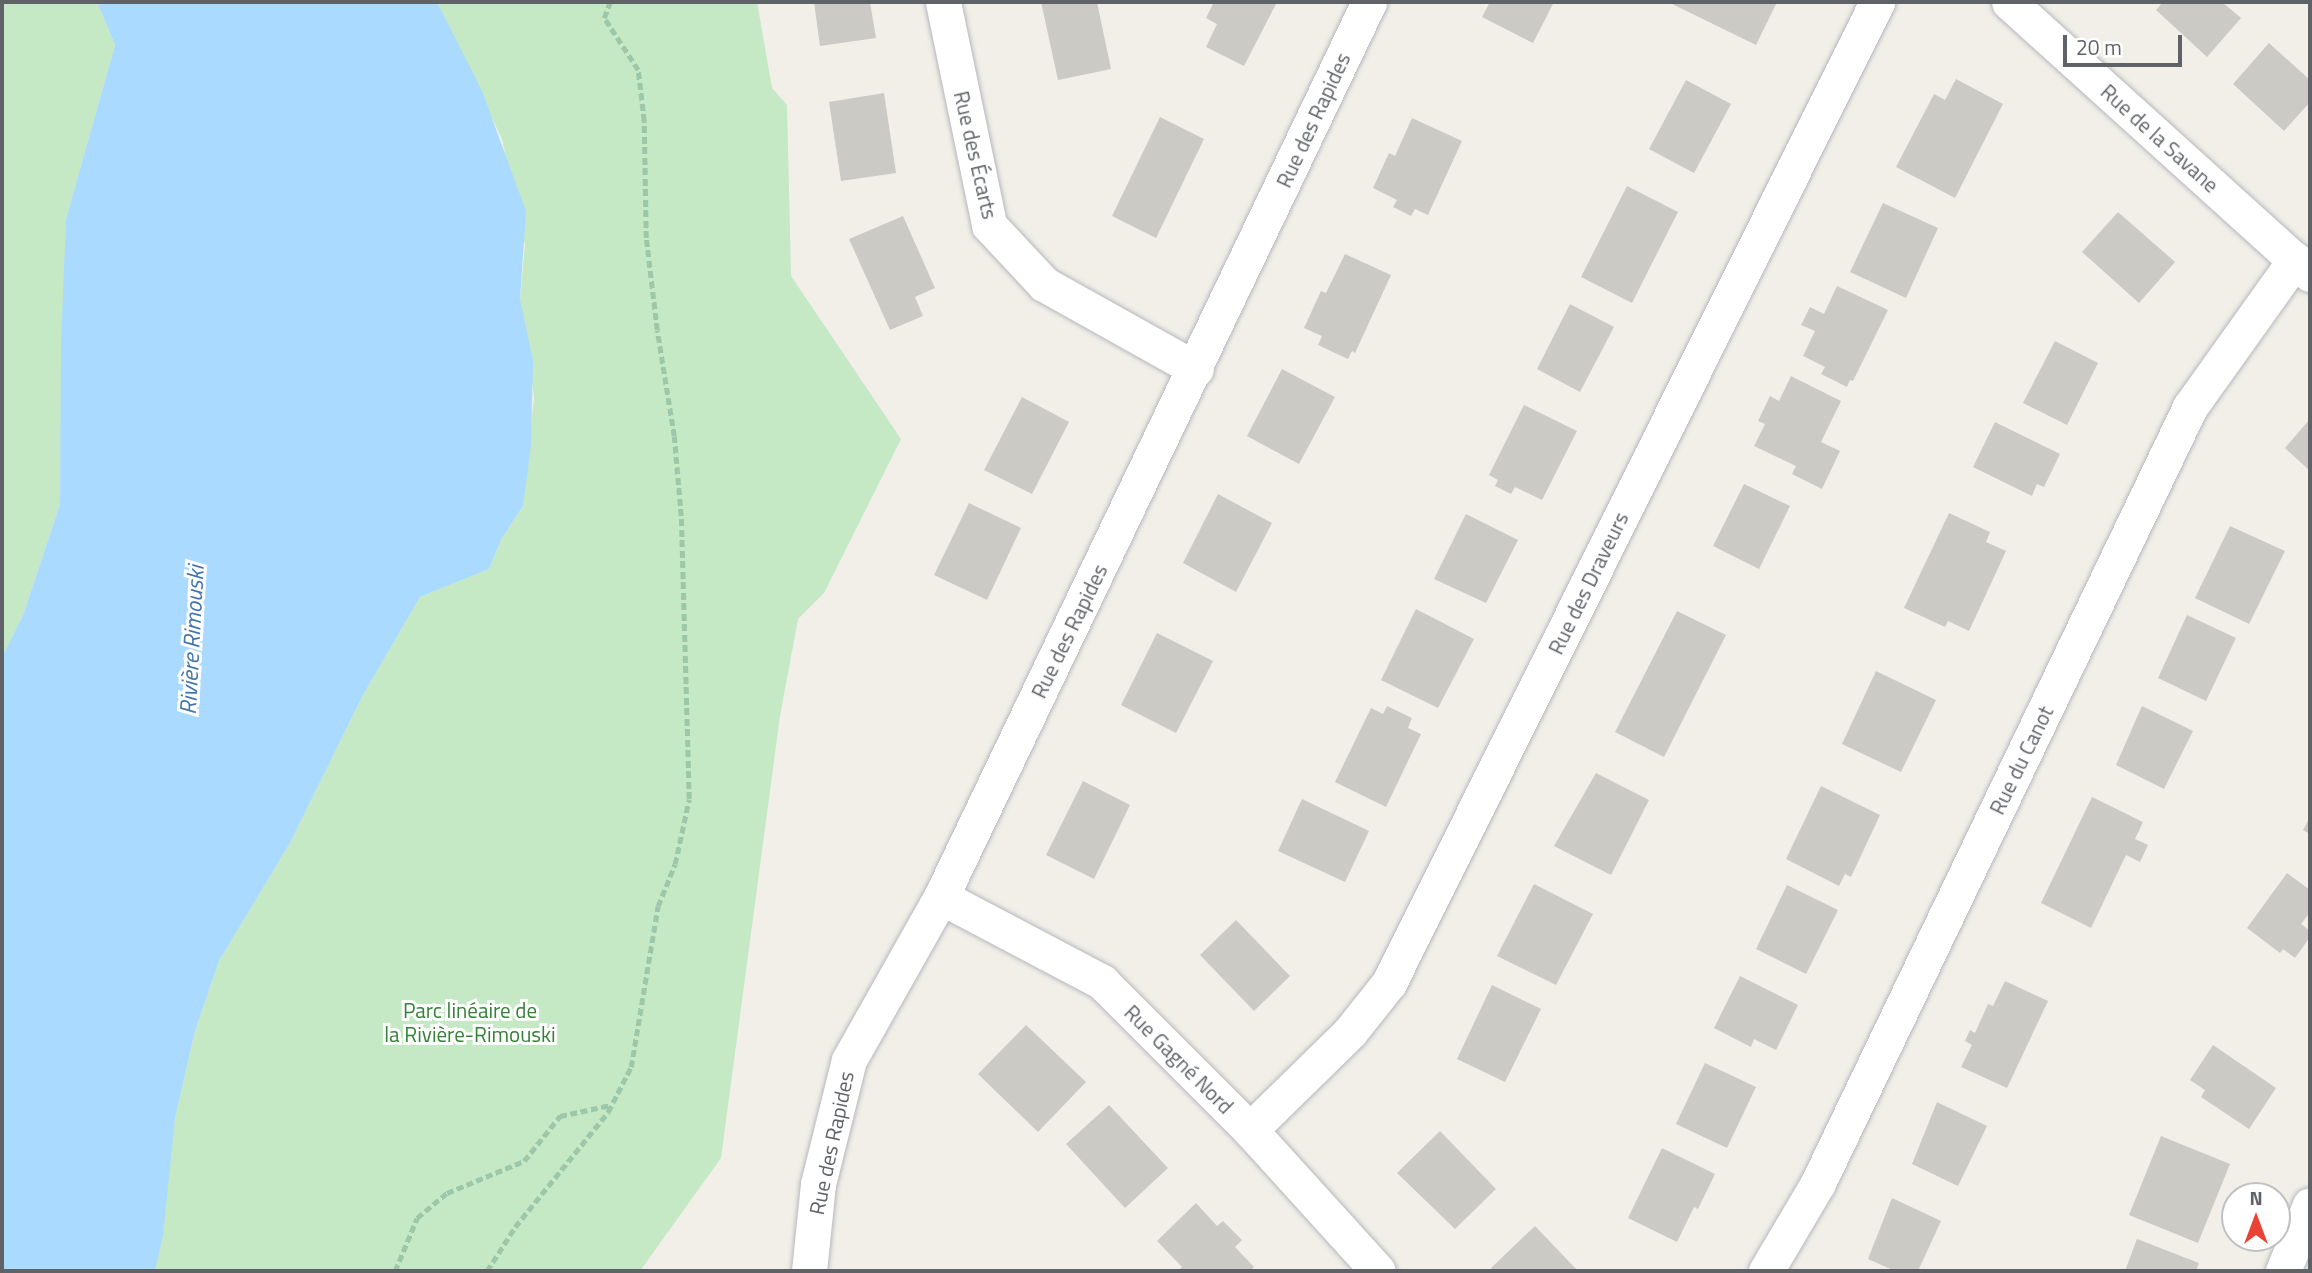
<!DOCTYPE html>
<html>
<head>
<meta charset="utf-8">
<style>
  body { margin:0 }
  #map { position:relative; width:2312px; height:1273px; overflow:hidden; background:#f1efe8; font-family:"Titillium Web",sans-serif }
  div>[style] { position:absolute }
  .green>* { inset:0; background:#c5e8c5 }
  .water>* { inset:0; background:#aadaff }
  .building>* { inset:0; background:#cccac5 }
  .path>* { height:4.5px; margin-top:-2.25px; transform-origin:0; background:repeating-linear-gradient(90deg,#9cc7a9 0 7px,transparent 0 10.5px) }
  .roads { filter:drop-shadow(0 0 2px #b5b8bc) drop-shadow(0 0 2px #b5b8bc) }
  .minor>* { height:35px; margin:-17.5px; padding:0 17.5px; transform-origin:17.5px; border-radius:17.5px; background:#fff }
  span { translate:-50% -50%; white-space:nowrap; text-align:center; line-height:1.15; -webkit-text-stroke:6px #fff; paint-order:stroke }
  .street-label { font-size:21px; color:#5f6368 }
  .park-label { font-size:21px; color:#348238 }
  .water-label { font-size:23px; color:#4174aa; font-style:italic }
  .frame { position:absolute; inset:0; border:4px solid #5f6368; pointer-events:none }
  .north { position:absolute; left:2221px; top:1182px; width:70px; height:70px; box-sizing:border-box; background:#fff; border:2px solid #bfc1c3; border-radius:50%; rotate:0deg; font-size:19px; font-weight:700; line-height:28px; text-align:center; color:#5f6368 }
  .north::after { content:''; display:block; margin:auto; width:24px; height:32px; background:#ea4335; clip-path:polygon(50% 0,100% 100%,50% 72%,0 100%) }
  .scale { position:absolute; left:2063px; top:35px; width:119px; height:32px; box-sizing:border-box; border:4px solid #5f6368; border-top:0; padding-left:9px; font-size:21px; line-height:24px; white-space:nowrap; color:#5f6368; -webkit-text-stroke:5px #fff; paint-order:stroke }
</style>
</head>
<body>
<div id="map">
  <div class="green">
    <div style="clip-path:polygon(2px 2px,97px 2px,115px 45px,66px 219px,60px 504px,23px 615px,2px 657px)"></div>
    <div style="clip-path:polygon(437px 2px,757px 2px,772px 88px,787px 105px,791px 276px,901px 439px,824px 593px,798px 619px,780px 716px,721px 1158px,640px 1271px,155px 1271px,175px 1118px,195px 1031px,219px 961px,290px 843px,363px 695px,420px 597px,489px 569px,502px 538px,523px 506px,534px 397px,520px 299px,525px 245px,502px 139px)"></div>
  </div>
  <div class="water">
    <div style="clip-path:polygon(97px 2px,437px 2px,482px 91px,526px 211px,520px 299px,533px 361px,531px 445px,523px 506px,502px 538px,489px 569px,420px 597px,363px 695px,290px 843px,219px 961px,195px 1031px,175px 1118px,163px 1235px,155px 1271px,2px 1271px,2px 657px,23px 615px,60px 504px,61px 347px,66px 219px,115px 45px)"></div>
  </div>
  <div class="building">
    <div style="clip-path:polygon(814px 2px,870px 2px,876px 38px,820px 46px)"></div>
    <div style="clip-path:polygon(1041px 2px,1097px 2px,1111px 69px,1058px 80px)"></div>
    <div style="clip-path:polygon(1214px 2px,1277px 2px,1244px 66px,1206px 47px,1217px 24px,1206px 18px)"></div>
    <div style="clip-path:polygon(1490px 2px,1554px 2px,1533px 43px,1482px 17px)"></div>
    <div style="clip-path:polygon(1668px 2px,1777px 2px,1756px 45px)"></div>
    <div style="clip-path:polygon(2163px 2px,2222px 2px,2241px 18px,2207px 57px,2156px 10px)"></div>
    <div style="clip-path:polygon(2269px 43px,2310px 80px,2310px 102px,2284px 131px,2233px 84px)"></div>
    <div style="clip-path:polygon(1956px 79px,2003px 104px,1955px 198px,1896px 167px,1934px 94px,1945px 100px)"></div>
    <div style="clip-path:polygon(1686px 80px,1731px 104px,1694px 173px,1649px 149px)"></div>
    <div style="clip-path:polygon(884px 93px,896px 173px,841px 181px,829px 102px)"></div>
    <div style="clip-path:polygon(1160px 117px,1204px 139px,1156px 238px,1112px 216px)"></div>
    <div style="clip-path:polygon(1412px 118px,1462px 141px,1428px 215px,1415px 209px,1411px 216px,1393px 207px,1397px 200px,1373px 188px,1389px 153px,1395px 156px)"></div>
    <div style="clip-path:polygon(1627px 186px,1678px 212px,1632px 303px,1581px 277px)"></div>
    <div style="clip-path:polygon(1883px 203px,1938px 228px,1906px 298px,1850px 272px)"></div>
    <div style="clip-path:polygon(2118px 212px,2175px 262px,2139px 303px,2082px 252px)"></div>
    <div style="clip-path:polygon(903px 216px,935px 288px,915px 297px,923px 316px,890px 330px,849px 239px)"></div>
    <div style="clip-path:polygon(1345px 254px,1391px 275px,1355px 353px,1352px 351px,1348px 359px,1318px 345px,1322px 336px,1304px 328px,1321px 291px,1326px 293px)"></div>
    <div style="clip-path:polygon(1837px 286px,1888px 310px,1853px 381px,1850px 380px,1847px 387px,1821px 374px,1825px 367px,1803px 356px,1815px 331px,1801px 325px,1810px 307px,1824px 314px)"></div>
    <div style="clip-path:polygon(1570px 304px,1614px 327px,1580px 392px,1537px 369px)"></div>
    <div style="clip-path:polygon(2055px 341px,2098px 363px,2067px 425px,2023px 403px)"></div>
    <div style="clip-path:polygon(1282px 369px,1335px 397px,1299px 464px,1247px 436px)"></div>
    <div style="clip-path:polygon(1791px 376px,1841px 401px,1821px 442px,1840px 451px,1822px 489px,1792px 474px,1796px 466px,1754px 446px,1765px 424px,1758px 421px,1770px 396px,1779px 401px)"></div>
    <div style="clip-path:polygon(1022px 397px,1069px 422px,1032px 494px,984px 470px)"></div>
    <div style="clip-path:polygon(1524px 405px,1577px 431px,1542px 500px,1515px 487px,1511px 494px,1495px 486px,1498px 480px,1489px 475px)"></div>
    <div style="clip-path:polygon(2310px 419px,2310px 471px,2285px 448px)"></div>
    <div style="clip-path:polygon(1995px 422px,2060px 454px,2044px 487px,2037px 484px,2032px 496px,1973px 467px)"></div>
    <div style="clip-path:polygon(1744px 484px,1790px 506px,1759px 569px,1713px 546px)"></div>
    <div style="clip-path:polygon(1218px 494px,1272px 523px,1236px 592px,1183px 563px)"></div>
    <div style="clip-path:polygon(969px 503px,1021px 528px,987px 600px,934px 575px)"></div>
    <div style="clip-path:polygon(1949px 513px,1990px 532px,1986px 542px,2006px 551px,1969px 631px,1948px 621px,1945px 627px,1904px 608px)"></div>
    <div style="clip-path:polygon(1466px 514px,1518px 540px,1486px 603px,1434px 579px)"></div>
    <div style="clip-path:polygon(2230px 526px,2285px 551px,2249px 624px,2195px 598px)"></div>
    <div style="clip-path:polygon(1416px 609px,1474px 639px,1438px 708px,1381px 680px)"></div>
    <div style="clip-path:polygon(1677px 611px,1726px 635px,1664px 757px,1615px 732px)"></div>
    <div style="clip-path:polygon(2187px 615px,2236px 638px,2206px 701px,2158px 678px)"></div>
    <div style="clip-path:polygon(1157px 633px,1213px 661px,1176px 733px,1121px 705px)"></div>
    <div style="clip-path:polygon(1876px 671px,1936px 700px,1901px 772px,1842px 744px)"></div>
    <div style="clip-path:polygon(1387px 706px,1412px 718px,1408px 728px,1421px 734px,1386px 807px,1335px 782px,1371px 708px,1383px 714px)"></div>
    <div style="clip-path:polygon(2142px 706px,2193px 731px,2164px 789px,2116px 765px)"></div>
    <div style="clip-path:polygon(1596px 773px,1649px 800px,1611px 875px,1554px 846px)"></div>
    <div style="clip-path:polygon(1083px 781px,1130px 805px,1094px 879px,1046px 855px)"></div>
    <div style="clip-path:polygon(1821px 786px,1880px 815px,1851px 877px,1845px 874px,1839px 886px,1786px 859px)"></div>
    <div style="clip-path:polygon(2092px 797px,2143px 822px,2135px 839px,2148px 845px,2140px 862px,2126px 855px,2091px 928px,2041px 903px)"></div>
    <div style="clip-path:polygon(1302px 799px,1369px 831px,1345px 882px,1278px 851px)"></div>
    <div style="clip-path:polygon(2310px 817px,2310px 834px,2303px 830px)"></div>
    <div style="clip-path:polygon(2287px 873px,2310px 890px,2310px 912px,2301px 924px,2310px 931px,2310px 937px,2295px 958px,2283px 949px,2280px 953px,2247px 928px)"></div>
    <div style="clip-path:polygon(1534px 884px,1593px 914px,1556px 985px,1497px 956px)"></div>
    <div style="clip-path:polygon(1787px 885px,1838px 910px,1806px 974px,1756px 949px)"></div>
    <div style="clip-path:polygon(1236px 920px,1290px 976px,1254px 1011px,1200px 955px)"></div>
    <div style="clip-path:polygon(1740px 976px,1798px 1005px,1776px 1050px,1754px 1039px,1751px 1047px,1714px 1028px)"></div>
    <div style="clip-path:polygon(2005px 981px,2048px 1001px,2007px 1088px,1961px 1067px,1972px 1045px,1965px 1041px,1970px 1030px,1975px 1033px,1988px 1004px,1993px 1006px)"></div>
    <div style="clip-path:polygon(1492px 985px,1541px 1009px,1505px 1082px,1457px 1059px)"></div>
    <div style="clip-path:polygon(1026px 1025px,1086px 1082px,1038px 1132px,978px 1074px)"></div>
    <div style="clip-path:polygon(2213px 1045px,2276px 1088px,2249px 1129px,2201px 1097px,2205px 1090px,2190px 1080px)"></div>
    <div style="clip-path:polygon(1705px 1063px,1756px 1087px,1727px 1148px,1676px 1124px)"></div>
    <div style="clip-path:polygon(1937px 1102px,1987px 1126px,1958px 1186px,1912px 1164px)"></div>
    <div style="clip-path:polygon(1109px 1105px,1168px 1168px,1125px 1208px,1066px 1144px)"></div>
    <div style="clip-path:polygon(1440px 1131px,1496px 1189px,1455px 1229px,1397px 1173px)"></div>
    <div style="clip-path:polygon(2161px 1136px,2230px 1164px,2198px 1243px,2129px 1215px)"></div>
    <div style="clip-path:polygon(1662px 1148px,1715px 1174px,1698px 1209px,1694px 1207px,1677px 1242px,1628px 1218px)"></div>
    <div style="clip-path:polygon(1892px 1198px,1941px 1221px,1918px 1271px,1895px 1271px,1868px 1259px)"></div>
    <div style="clip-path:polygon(1196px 1203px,1217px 1226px,1223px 1221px,1242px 1240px,1235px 1247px,1254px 1267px,1250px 1271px,1177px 1271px,1182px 1267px,1157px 1241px)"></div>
    <div style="clip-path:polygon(1535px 1226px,1578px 1271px,1494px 1271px,1491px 1268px)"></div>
    <div style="clip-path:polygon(2137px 1239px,2199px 1263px,2196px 1271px,2125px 1271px)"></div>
  </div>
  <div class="path">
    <div style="left:395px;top:1271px;width:57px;rotate:-67.5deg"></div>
    <div style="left:417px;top:1218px;width:39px;rotate:-40deg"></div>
    <div style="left:447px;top:1193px;width:83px;rotate:-22.6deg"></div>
    <div style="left:524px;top:1161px;width:58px;rotate:-51.3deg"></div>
    <div style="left:560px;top:1116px;width:52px;rotate:-12.2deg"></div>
    <div style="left:487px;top:1271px;width:52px;rotate:-57.5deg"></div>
    <div style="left:515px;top:1227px;width:148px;rotate:-51deg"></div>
    <div style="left:608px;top:1112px;width:51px;rotate:-62.9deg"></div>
    <div style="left:631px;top:1067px;width:163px;rotate:-80.5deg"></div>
    <div style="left:658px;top:906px;width:45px;rotate:-68deg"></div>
    <div style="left:675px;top:864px;width:66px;rotate:-77.8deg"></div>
    <div style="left:689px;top:799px;width:283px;rotate:-91.6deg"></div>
    <div style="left:681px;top:516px;width:80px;rotate:-95deg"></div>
    <div style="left:674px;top:436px;width:107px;rotate:-99.1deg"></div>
    <div style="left:657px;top:330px;width:93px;rotate:-96.8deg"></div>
    <div style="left:646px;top:238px;width:117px;rotate:-91deg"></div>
    <div style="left:644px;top:121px;width:51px;rotate:-96.7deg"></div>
    <div style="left:638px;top:70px;width:62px;rotate:-123.2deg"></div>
    <div style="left:604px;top:18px;width:17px;rotate:-69deg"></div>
  </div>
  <div class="roads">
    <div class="minor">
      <div style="left:943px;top:2px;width:228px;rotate:78.3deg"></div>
      <div style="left:989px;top:225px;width:81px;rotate:47deg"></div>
      <div style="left:1044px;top:284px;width:174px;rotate:29.2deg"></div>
      <div style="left:2009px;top:2px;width:406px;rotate:42.1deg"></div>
      <div style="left:941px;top:897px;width:182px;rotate:27.8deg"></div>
      <div style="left:1102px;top:982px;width:209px;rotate:45deg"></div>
      <div style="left:1250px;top:1130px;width:190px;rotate:47.8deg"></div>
      <div style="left:1250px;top:1130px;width:140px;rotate:-44.4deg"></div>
      <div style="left:1350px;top:1032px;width:63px;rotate:-51.5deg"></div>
      <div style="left:1389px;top:983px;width:1096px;rotate:-63.55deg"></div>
      <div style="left:809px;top:1271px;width:87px;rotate:-84.1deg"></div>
      <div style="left:818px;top:1184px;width:128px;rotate:-76deg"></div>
      <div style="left:849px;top:1060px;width:187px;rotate:-60.6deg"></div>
      <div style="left:941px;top:897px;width:992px;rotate:-64.44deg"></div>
      <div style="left:1766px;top:1271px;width:102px;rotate:-59.4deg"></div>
      <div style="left:1818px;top:1183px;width:861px;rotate:-64.39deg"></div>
      <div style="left:2190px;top:407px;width:181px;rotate:-54.5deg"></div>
      <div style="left:2283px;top:1271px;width:71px;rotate:-67.8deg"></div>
    </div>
  </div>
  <div class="street-label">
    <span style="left:1313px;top:120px;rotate:-65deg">Rue des Rapides</span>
    <span style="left:2160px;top:138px;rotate:42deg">Rue de la Savane</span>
    <span style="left:976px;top:155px;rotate:77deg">Rue des Écarts</span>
    <span style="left:1588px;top:583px;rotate:-64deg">Rue des Draveurs</span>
    <span style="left:1069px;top:631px;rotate:-64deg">Rue des Rapides</span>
    <span style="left:2021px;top:760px;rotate:-64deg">Rue du Canot</span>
    <span style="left:1179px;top:1059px;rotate:45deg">Rue Gagné Nord</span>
    <span style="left:831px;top:1143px;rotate:-78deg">Rue des Rapides</span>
  </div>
  <div class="park-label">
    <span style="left:470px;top:1022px">Parc linéaire de<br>la Rivière-Rimouski</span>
  </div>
  <div class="water-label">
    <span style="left:192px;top:640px;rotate:-87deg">Rivière Rimouski</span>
  </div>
  <div class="frame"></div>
  <div class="north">N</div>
  <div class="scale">20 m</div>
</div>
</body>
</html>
